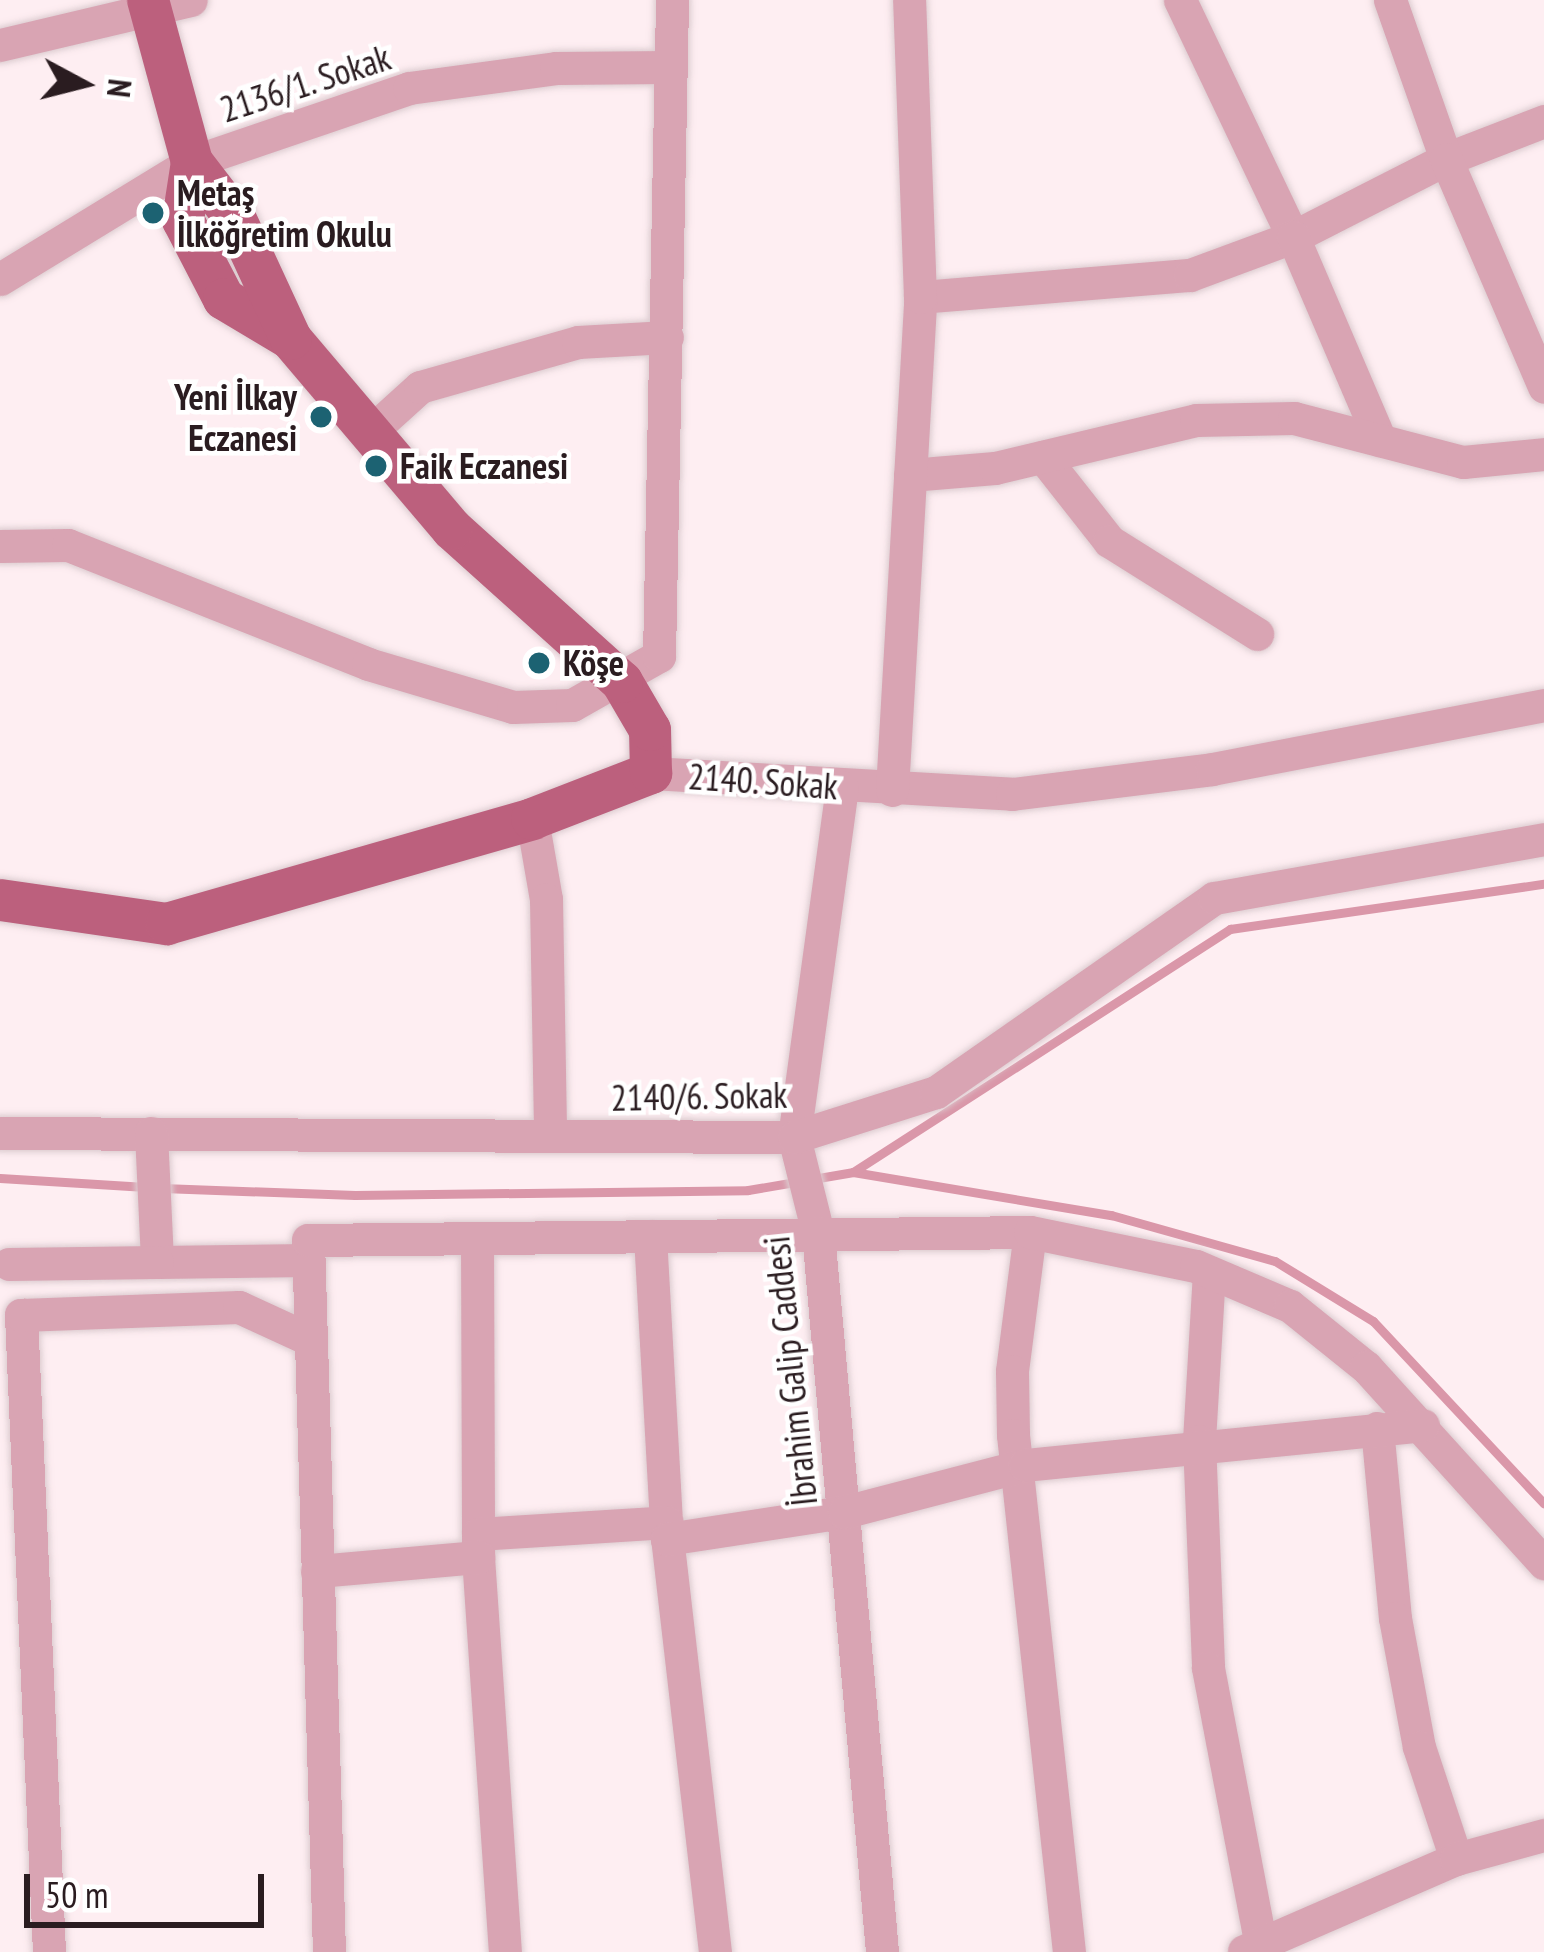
<!DOCTYPE html>
<html>
<head>
<meta charset="utf-8">
<style>
  body { margin:0 }
  #map { position:relative; width:1544px; height:1952px; overflow:hidden; background:#feeef2; font-family:"PT Sans Narrow",sans-serif }
  div>[style] { position:absolute }
  .stream>* { height:9px; margin:-4.5px; padding:0 4.5px; transform-origin:4.5px; border-radius:4.5px; background:#da97a9 }
  .roads { filter:drop-shadow(0 0 3px #dcccd0) drop-shadow(0 0 3px #dcccd0) }
  .minor>* { height:33px; margin:-16.5px; padding:0 16.5px; transform-origin:16.5px; border-radius:16.5px; background:#d9a4b3 }
  .major>* { height:42px; margin:-21px; padding:0 21px; transform-origin:21px; border-radius:21px; background:#bc607d }
  .dots>* { width:33px; height:33px; translate:-50% -50%; box-sizing:border-box; border:6px solid #fff; border-radius:50% }
  span { translate:-50% -50%; white-space:nowrap; text-align:center; line-height:1.15; -webkit-text-stroke:9px #fff; paint-order:stroke }
  .street-label { font-size:36px; color:#2a1c20 }
  .poi-label { font-size:36px; color:#2a1c20; font-weight:700 }
  .left { translate:0 -50%; text-align:left }
  .right { translate:-100% -50%; text-align:right }
  .north { position:absolute; left:24px; top:24px; width:120px; height:120px; -webkit-text-stroke:9px #fff; paint-order:stroke; rotate:97deg; font-size:33px; font-weight:700; line-height:48px; text-align:center; color:#2a1c20 }
  .north::after { content:''; display:block; margin:auto; width:42px; height:54px; background:#2a1c20; clip-path:polygon(50% 0,100% 100%,50% 72%,0 100%) }
  .scale { position:absolute; left:24px; top:1874px; width:240px; height:54px; box-sizing:border-box; border:6px solid #2a1c20; border-top:0; padding-left:15px; font-size:36px; line-height:42px; white-space:nowrap; color:#2a1c20; -webkit-text-stroke:9px #fff; paint-order:stroke }
</style>
</head>
<body>
<div id="map">
  <div class="stream">
    <div style="left:853px;top:1172px;width:262px;rotate:9.5deg"></div>
    <div style="left:1111px;top:1215px;width:170px;rotate:15.7deg"></div>
    <div style="left:1275px;top:1261px;width:115px;rotate:31.5deg"></div>
    <div style="left:1373px;top:1321px;width:250px;rotate:46.9deg"></div>
    <div style="left:0;top:1178px;width:146px;rotate:3.5deg"></div>
    <div style="left:162px;top:1188px;width:193px;rotate:2.1deg"></div>
    <div style="left:355px;top:1195px;width:393px;rotate:-0.7deg"></div>
    <div style="left:748px;top:1190px;width:107px;rotate:-9.7deg"></div>
    <div style="left:853px;top:1172px;width:449px;rotate:-32.8deg"></div>
    <div style="left:1230px;top:929px;width:317px;rotate:-8.2deg"></div>
  </div>
  <div class="roads">
    <div class="minor">
      <div style="left:1180px;top:0;width:263px;rotate:64.5deg"></div>
      <div style="left:1293px;top:237px;width:172px;rotate:-27deg"></div>
      <div style="left:1446px;top:159px;width:105px;rotate:-21.2deg"></div>
      <div style="left:1390px;top:0;width:169px;rotate:70.6deg"></div>
      <div style="left:1446px;top:159px;width:248px;rotate:66.7deg"></div>
      <div style="left:0;top:45px;width:196px;rotate:-13.3deg"></div>
      <div style="left:0;top:279px;width:225px;rotate:-31.4deg"></div>
      <div style="left:192px;top:162px;width:229px;rotate:-18.8deg"></div>
      <div style="left:409px;top:88px;width:148px;rotate:-7.7deg"></div>
      <div style="left:556px;top:68px;width:112px;rotate:-0.5deg"></div>
      <div style="left:920px;top:297px;width:271px;rotate:-4.7deg"></div>
      <div style="left:1190px;top:275px;width:110px;rotate:-20.3deg"></div>
      <div style="left:1293px;top:237px;width:221px;rotate:66.8deg"></div>
      <div style="left:368px;top:434px;width:70px;rotate:-42.1deg"></div>
      <div style="left:420px;top:387px;width:164px;rotate:-15.9deg"></div>
      <div style="left:578px;top:342px;width:89px;rotate:-3.2deg"></div>
      <div style="left:1043px;top:457px;width:107px;rotate:51.8deg"></div>
      <div style="left:1109px;top:541px;width:175px;rotate:32.1deg"></div>
      <div style="left:910px;top:475px;width:85px;rotate:-4.7deg"></div>
      <div style="left:995px;top:468px;width:207px;rotate:-13.4deg"></div>
      <div style="left:1196px;top:420px;width:98px;rotate:-1.2deg"></div>
      <div style="left:1294px;top:418px;width:175px;rotate:14.6deg"></div>
      <div style="left:1463px;top:462px;width:81px;rotate:-5.6deg"></div>
      <div style="left:0;top:546px;width:68px;rotate:-0.8deg"></div>
      <div style="left:68px;top:545px;width:323px;rotate:21.6deg"></div>
      <div style="left:368px;top:664px;width:151px;rotate:16.5deg"></div>
      <div style="left:513px;top:707px;width:59px;rotate:-1.9deg"></div>
      <div style="left:572px;top:705px;width:100px;rotate:-29.4deg"></div>
      <div style="left:659px;top:656px;width:656px;rotate:-88.86deg"></div>
      <div style="left:651px;top:773px;width:362px;rotate:3.3deg"></div>
      <div style="left:1012px;top:794px;width:202px;rotate:-7.1deg"></div>
      <div style="left:1212px;top:769px;width:338px;rotate:-10.9deg"></div>
      <div style="left:842px;top:787px;width:353px;rotate:97.8deg"></div>
      <div style="left:794px;top:1137px;width:99px;rotate:76deg"></div>
      <div style="left:818px;top:1233px;width:722px;rotate:84.91deg"></div>
      <div style="left:892px;top:790px;width:494px;rotate:-86.7deg"></div>
      <div style="left:920px;top:297px;width:297px;rotate:-92.1deg"></div>
      <div style="left:532px;top:819px;width:81px;rotate:80.1deg"></div>
      <div style="left:546px;top:899px;width:237px;rotate:89deg"></div>
      <div style="left:0;top:1133px;width:794px;rotate:0.29deg"></div>
      <div style="left:794px;top:1137px;width:149px;rotate:-17.6deg"></div>
      <div style="left:936px;top:1092px;width:339px;rotate:-34.9deg"></div>
      <div style="left:1214px;top:898px;width:335px;rotate:-10.1deg"></div>
      <div style="left:151px;top:1133px;width:129px;rotate:87.3deg"></div>
      <div style="left:157px;top:1262px;width:151px;rotate:-0.8deg"></div>
      <div style="left:1030px;top:1232px;width:140px;rotate:97.4deg"></div>
      <div style="left:1012px;top:1371px;width:64px;rotate:89.1deg"></div>
      <div style="left:1013px;top:1435px;width:520px;rotate:83.82deg"></div>
      <div style="left:650px;top:1236px;width:303px;rotate:86.8deg"></div>
      <div style="left:477px;top:1238px;width:319px;rotate:89.8deg"></div>
      <div style="left:478px;top:1557px;width:396px;rotate:86.1deg"></div>
      <div style="left:9px;top:1264px;width:148px;rotate:-0.8deg"></div>
      <div style="left:1209px;top:1272px;width:169px;rotate:93.4deg"></div>
      <div style="left:1199px;top:1441px;width:227px;rotate:87.7deg"></div>
      <div style="left:1208px;top:1668px;width:289px;rotate:79.2deg"></div>
      <div style="left:1377px;top:1428px;width:191px;rotate:84.6deg"></div>
      <div style="left:1395px;top:1618px;width:131px;rotate:79.5deg"></div>
      <div style="left:1419px;top:1747px;width:118px;rotate:71.7deg"></div>
      <div style="left:478px;top:1534px;width:189px;rotate:-3.6deg"></div>
      <div style="left:317px;top:1571px;width:162px;rotate:-5deg"></div>
      <div style="left:1244px;top:1951px;width:231px;rotate:-23.5deg"></div>
      <div style="left:1456px;top:1859px;width:91px;rotate:-15.3deg"></div>
      <div style="left:49px;top:1952px;width:638px;rotate:-92.52deg"></div>
      <div style="left:21px;top:1315px;width:218px;rotate:-2.1deg"></div>
      <div style="left:239px;top:1307px;width:79px;rotate:24.6deg"></div>
      <div style="left:329px;top:1952px;width:712px;rotate:-91.69deg"></div>
      <div style="left:308px;top:1240px;width:722px;rotate:-0.63deg"></div>
      <div style="left:1030px;top:1232px;width:169px;rotate:11.6deg"></div>
      <div style="left:1196px;top:1266px;width:102px;rotate:23.1deg"></div>
      <div style="left:1290px;top:1306px;width:97px;rotate:38.8deg"></div>
      <div style="left:1366px;top:1367px;width:265px;rotate:47.8deg"></div>
      <div style="left:715px;top:1952px;width:416px;rotate:-96.6deg"></div>
      <div style="left:667px;top:1539px;width:179px;rotate:-8.7deg"></div>
      <div style="left:844px;top:1512px;width:187px;rotate:-14.6deg"></div>
      <div style="left:1025px;top:1465px;width:400px;rotate:-5.7deg"></div>
    </div>
    <div class="major">
      <div style="left:192px;top:162px;width:59px;rotate:98.8deg"></div>
      <div style="left:183px;top:220px;width:89px;rotate:62.6deg"></div>
      <div style="left:224px;top:299px;width:78px;rotate:30.8deg"></div>
      <div style="left:0;top:900px;width:169px;rotate:8.2deg"></div>
      <div style="left:167px;top:924px;width:380px;rotate:-16deg"></div>
      <div style="left:532px;top:819px;width:128px;rotate:-21.1deg"></div>
      <div style="left:651px;top:773px;width:43px;rotate:-91.3deg"></div>
      <div style="left:650px;top:730px;width:56px;rotate:-120.3deg"></div>
      <div style="left:622px;top:682px;width:229px;rotate:-138deg"></div>
      <div style="left:452px;top:529px;width:249px;rotate:-130.3deg"></div>
      <div style="left:291px;top:339px;width:133px;rotate:-114.8deg"></div>
      <div style="left:235px;top:218px;width:71px;rotate:-127.5deg"></div>
      <div style="left:192px;top:162px;width:168px;rotate:-105.2deg"></div>
    </div>
  </div>
  <div class="dots">
    <div style="left:153px;top:213px;background:#1c6272"></div>
    <div style="left:321px;top:417px;background:#1c6272"></div>
    <div style="left:376px;top:466px;background:#1c6272"></div>
    <div style="left:539px;top:663px;background:#1c6272"></div>
  </div>
  <div class="street-label">
    <span style="left:305px;top:83px;rotate:-18deg">2136/1. Sokak</span>
    <span style="left:763px;top:781px;rotate:4deg">2140. Sokak</span>
    <span style="left:699px;top:1096px;rotate:-1deg">2140/6. Sokak</span>
    <span style="left:790px;top:1371px;rotate:-96deg">İbrahim Galip Caddesi</span>
  </div>
  <div class="poi-label">
    <span class="left" style="left:177px;top:213px">Metaş<br>İlköğretim Okulu</span>
    <span class="right" style="left:297px;top:417px">Yeni İlkay<br>Eczanesi</span>
    <span class="left" style="left:400px;top:466px">Faik Eczanesi</span>
    <span class="left" style="left:563px;top:663px">Köşe</span>
  </div>
  <div class="north">N</div>
  <div class="scale">50 m</div>
</div>
</body>
</html>
